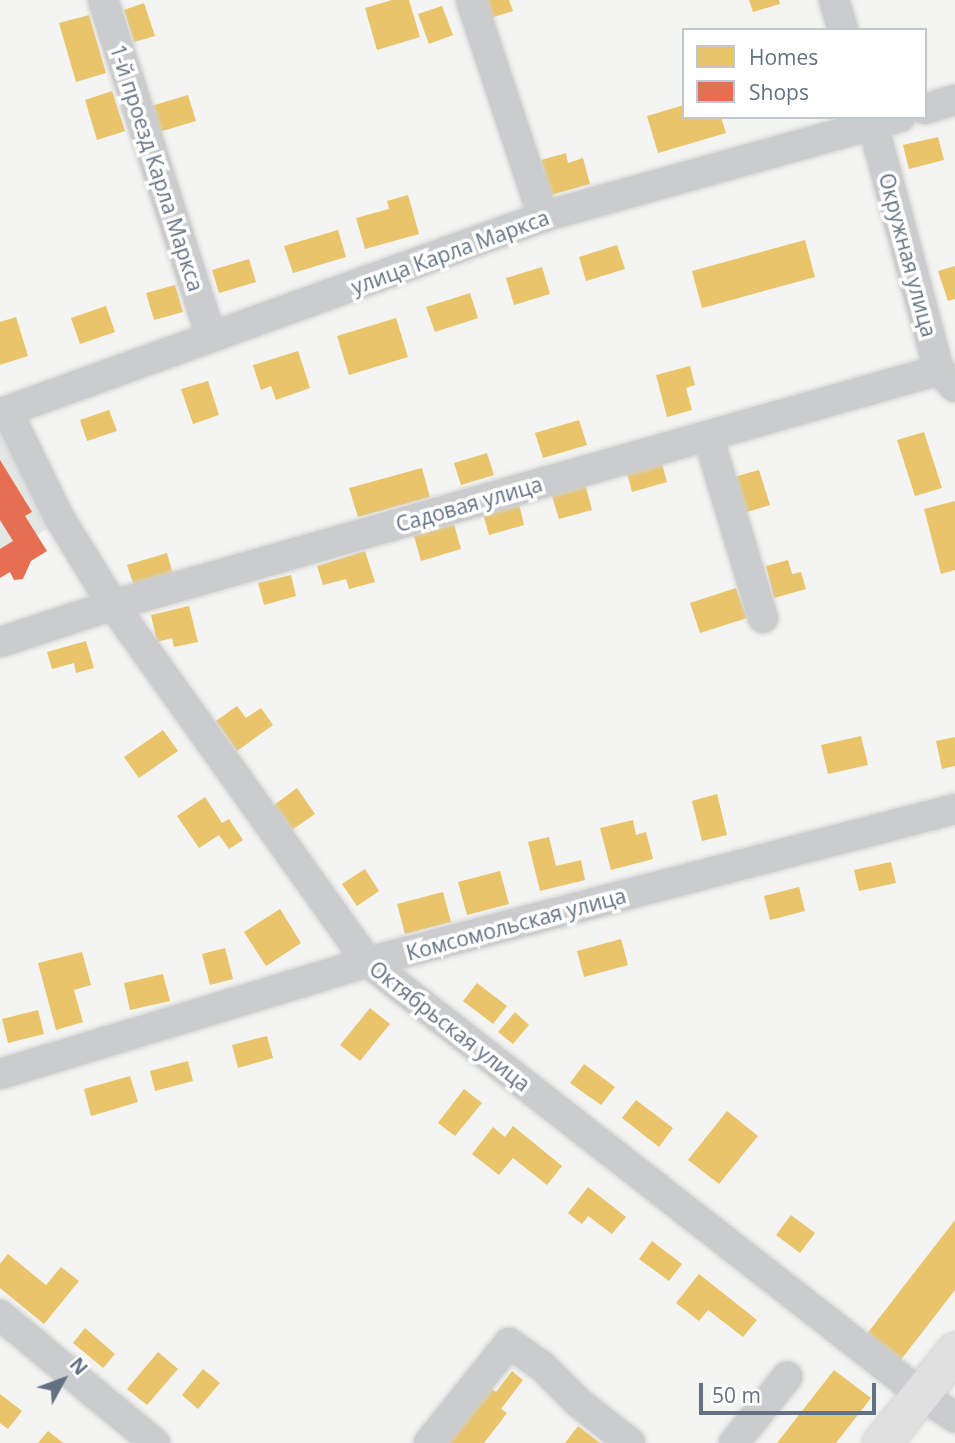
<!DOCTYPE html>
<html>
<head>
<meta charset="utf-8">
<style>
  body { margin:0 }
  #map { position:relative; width:955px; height:1443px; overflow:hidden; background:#f4f4f2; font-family:"Open Sans",sans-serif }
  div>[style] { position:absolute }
  .built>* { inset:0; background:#e4e6e4 }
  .homes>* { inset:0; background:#e9c46a }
  .shops>* { inset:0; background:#e76f51 }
  .roads { filter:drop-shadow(0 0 2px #d1d2d1) drop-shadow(0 0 2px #d1d2d1) }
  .minor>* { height:30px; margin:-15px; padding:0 15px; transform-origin:15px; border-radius:15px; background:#cbcccd }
  .major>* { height:37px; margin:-18.5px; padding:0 18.5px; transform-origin:18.5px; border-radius:18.5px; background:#e0e0e0 }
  span { translate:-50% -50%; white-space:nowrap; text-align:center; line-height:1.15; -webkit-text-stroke:7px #fff; paint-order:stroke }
  .street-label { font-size:21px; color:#637283 }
  .legend { position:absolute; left:682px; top:28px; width:245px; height:91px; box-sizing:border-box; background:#fff; border:2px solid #c1c7cd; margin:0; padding:9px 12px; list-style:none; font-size:21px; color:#637283 }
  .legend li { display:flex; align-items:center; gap:14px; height:35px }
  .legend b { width:35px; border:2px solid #c1c7cd }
  .north { position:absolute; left:28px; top:1345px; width:70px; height:70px; -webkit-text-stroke:5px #fff; paint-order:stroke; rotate:49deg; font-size:19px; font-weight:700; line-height:28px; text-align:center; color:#637283 }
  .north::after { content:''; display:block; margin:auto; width:24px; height:32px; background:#637283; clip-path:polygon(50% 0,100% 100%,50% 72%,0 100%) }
  .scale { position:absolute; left:699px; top:1383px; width:177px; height:32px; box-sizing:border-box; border:4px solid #637283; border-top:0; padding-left:9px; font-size:21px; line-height:24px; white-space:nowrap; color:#637283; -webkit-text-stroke:5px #fff; paint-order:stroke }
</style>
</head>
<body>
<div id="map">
  <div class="built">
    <div style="clip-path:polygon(0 415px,52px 525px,0 561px)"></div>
  </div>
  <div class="homes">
    <div style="clip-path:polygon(392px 0,409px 0,420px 37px,377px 50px,365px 8px)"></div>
    <div style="clip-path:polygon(477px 0,509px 0,513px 11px,484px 20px)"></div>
    <div style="clip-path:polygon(749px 0,779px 0,780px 4px,753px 12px)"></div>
    <div style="clip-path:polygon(144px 3px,155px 36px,134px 42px,124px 10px)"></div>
    <div style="clip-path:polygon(442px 6px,453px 35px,429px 44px,418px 14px)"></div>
    <div style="clip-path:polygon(89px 15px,106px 73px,76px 82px,59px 23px)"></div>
    <div style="clip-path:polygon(112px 91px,125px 131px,97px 140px,85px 100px)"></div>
    <div style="clip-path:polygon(188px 95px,196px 121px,159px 132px,151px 106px)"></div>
    <div style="clip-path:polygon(684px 105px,684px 117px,721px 117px,726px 133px,658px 153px,647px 116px)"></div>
    <div style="clip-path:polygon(938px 137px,944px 160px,909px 169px,903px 145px)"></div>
    <div style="clip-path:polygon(566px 153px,568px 163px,583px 158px,590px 184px,544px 197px,537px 173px,544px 170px,541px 160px)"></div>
    <div style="clip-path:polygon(408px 195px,419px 234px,365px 249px,356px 218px,389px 209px,387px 201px)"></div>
    <div style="clip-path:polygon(338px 230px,346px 257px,293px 273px,284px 246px)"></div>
    <div style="clip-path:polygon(805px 240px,815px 277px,702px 308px,692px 271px)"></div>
    <div style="clip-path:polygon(617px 245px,625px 269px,586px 281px,579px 257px)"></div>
    <div style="clip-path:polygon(249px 259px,256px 282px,219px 293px,212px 270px)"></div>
    <div style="clip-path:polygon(955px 266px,955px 299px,948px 301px,938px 271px)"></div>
    <div style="clip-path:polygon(542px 267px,550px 294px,514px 305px,506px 278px)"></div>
    <div style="clip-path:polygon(175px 285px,183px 312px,154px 320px,146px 293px)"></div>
    <div style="clip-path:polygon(470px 293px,478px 318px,435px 332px,426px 307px)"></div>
    <div style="clip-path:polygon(106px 306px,115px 332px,80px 344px,71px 318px)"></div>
    <div style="clip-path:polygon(16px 317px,28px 356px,0 365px,0 322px)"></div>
    <div style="clip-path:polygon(396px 318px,408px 357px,349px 375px,337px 336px)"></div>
    <div style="clip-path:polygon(298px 351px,310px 388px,276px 400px,271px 386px,261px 390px,253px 365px)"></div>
    <div style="clip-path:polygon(690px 366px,695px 385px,686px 388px,692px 410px,667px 417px,656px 375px)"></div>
    <div style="clip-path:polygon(208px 381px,219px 415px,193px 424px,181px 389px)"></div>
    <div style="clip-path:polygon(109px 410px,117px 431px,87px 441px,80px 420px)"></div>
    <div style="clip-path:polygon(579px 420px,587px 445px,543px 458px,535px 433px)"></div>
    <div style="clip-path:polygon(924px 432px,942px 488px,915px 496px,897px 440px)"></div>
    <div style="clip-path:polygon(487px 453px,494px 475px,461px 485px,454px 463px)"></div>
    <div style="clip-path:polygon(661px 460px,667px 482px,632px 492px,626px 470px)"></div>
    <div style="clip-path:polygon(422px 468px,430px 497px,358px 517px,349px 488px)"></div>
    <div style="clip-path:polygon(759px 470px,770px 505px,744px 513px,734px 477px)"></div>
    <div style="clip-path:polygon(585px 484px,592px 510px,559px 519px,551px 493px)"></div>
    <div style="clip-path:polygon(955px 501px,955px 570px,941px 574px,924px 509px)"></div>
    <div style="clip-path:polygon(519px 504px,524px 525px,489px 535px,483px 514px)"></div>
    <div style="clip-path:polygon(454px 524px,461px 549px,421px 561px,414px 536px)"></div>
    <div style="clip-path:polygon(365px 551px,375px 582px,349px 589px,346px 579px,323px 585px,317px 566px)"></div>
    <div style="clip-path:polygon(167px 553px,173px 575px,134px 586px,127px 565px)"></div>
    <div style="clip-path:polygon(788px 560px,792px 574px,801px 572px,806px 589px,774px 598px,766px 566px)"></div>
    <div style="clip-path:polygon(291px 575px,296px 596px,264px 605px,258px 583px)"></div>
    <div style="clip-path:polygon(736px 588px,747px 618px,700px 633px,690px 603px)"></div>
    <div style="clip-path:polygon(189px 606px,198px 642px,174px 647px,172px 638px,157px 642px,151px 615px)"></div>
    <div style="clip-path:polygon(86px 641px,94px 668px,76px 673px,74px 663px,52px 669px,47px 652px)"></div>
    <div style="clip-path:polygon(237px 706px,246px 718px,261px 708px,273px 725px,237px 751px,216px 721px)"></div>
    <div style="clip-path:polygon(163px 730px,178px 751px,139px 778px,124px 757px)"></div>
    <div style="clip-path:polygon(861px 736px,868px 765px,828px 774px,821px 745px)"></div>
    <div style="clip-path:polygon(955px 737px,955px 766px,942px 769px,936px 741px)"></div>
    <div style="clip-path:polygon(297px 788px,315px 814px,292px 830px,274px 805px)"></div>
    <div style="clip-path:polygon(717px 794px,727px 835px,702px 841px,692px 801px)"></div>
    <div style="clip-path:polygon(205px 797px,222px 823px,229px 819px,243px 840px,229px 849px,219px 835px,199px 848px,177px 816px)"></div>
    <div style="clip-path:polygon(633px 820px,636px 835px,646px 832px,653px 859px,611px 870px,600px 828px)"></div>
    <div style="clip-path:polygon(549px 837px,556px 866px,581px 860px,585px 880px,540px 891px,528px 842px)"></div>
    <div style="clip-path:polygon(891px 862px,896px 883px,859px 891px,854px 870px)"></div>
    <div style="clip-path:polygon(365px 869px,379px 891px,357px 906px,342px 884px)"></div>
    <div style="clip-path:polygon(500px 871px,509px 904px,467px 915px,458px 882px)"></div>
    <div style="clip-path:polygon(799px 887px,805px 911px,770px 920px,764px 896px)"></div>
    <div style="clip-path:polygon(443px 892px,451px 922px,405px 934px,397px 904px)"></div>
    <div style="clip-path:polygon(280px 909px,301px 943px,266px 966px,244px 932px)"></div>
    <div style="clip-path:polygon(621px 939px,628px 965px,584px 977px,577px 951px)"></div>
    <div style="clip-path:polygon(225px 948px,233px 979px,210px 985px,202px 954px)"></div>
    <div style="clip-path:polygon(82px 952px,91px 985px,74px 990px,83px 1022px,56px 1030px,38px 963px)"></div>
    <div style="clip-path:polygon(163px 974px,170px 1001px,130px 1010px,124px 983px)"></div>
    <div style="clip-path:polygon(477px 983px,507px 1006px,493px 1024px,463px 1001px)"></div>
    <div style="clip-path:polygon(370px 1008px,390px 1024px,360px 1061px,340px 1045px)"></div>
    <div style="clip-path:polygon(38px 1010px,44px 1034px,8px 1043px,2px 1019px)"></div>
    <div style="clip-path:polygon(515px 1012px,529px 1025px,513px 1044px,498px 1032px)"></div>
    <div style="clip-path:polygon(267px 1036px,273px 1058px,238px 1068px,232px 1045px)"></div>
    <div style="clip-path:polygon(188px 1061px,193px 1081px,155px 1091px,150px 1071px)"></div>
    <div style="clip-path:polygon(584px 1064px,615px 1087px,601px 1105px,570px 1083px)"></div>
    <div style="clip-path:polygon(130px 1076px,138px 1102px,91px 1116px,84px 1089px)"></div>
    <div style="clip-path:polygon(464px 1089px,482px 1103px,455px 1136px,438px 1123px)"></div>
    <div style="clip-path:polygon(636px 1100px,673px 1128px,659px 1147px,622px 1118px)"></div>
    <div style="clip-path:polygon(727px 1111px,758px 1136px,719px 1184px,688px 1160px)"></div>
    <div style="clip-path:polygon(513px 1126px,562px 1166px,547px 1185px,513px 1158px,499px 1175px,472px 1154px,493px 1127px,505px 1137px)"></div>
    <div style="clip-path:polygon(588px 1187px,626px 1217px,612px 1234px,588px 1216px,582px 1224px,568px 1213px)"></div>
    <div style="clip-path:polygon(791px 1215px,815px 1233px,800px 1253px,776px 1235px)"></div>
    <div style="clip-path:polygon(955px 1220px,955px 1290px,900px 1361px,866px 1335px)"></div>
    <div style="clip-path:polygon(652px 1241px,682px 1264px,669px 1281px,639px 1259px)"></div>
    <div style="clip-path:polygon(8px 1254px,46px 1285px,61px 1267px,79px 1281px,44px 1324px,0 1288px,0 1264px)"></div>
    <div style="clip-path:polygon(699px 1274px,757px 1320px,743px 1337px,708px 1310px,699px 1321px,676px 1303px)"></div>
    <div style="clip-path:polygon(85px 1328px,115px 1354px,103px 1368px,73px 1343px)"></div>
    <div style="clip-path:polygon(158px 1352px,178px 1369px,147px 1405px,127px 1389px)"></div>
    <div style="clip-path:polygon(203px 1369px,220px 1383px,198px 1409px,182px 1395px)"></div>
    <div style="clip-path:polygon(834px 1370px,871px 1398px,836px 1443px,777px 1443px)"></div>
    <div style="clip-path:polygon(512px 1371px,523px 1380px,501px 1409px,507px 1413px,484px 1443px,446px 1443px,488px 1386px,496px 1392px)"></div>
    <div style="clip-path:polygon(0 1394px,22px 1411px,8px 1429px,0 1423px)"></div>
    <div style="clip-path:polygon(578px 1426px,600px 1443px,565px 1443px)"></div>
    <div style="clip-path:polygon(48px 1431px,63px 1443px,38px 1443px)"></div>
  </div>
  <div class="shops">
    <div style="clip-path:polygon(0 460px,32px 512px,25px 516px,47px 551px,31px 561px,23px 579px,14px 580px,10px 572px,0 578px,0 549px,13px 541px,0 520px)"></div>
  </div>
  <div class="roads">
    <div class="minor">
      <div style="left:103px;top:0;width:354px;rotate:72.2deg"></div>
      <div style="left:471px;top:0;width:229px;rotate:71.6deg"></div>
      <div style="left:834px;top:0;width:31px;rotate:73deg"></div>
      <div style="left:925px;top:109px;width:31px;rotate:-17deg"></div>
      <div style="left:871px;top:117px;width:262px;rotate:75deg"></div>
      <div style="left:939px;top:370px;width:23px;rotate:47deg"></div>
      <div style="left:900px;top:117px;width:371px;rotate:164.4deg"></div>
      <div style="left:543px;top:217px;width:570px;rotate:160.1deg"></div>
      <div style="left:7px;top:411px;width:120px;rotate:63.9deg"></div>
      <div style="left:60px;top:519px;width:101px;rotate:58.4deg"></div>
      <div style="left:113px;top:605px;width:439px;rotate:54.5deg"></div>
      <div style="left:368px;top:962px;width:703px;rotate:38.01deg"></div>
      <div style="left:922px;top:1395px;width:40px;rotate:34deg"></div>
      <div style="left:708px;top:436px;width:190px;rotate:73.2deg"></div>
      <div style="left:0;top:642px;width:119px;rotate:-18.1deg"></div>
      <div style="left:113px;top:605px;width:859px;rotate:-15.88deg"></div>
      <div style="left:0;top:1074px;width:385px;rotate:-16.9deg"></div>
      <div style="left:368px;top:962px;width:607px;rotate:-14.61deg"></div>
      <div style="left:0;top:1315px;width:201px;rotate:39.6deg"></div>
      <div style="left:429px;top:1443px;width:128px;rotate:-51.3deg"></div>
      <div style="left:509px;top:1343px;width:39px;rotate:35deg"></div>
      <div style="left:541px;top:1365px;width:54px;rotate:45deg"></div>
      <div style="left:579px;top:1403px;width:65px;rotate:38.1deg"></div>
      <div style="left:734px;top:1443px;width:85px;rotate:-51.2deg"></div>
    </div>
    <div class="major">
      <div style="left:881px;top:1443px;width:118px;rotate:-51.2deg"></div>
    </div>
  </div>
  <div class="street-label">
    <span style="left:157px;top:168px;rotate:72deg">1-й проезд Карла Маркса</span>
    <span style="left:450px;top:252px;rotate:-20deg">улица Карла Маркса</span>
    <span style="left:908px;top:255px;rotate:75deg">Окружная улица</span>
    <span style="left:469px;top:504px;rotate:-16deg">Садовая улица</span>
    <span style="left:516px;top:924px;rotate:-15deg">Комсомольская улица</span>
    <span style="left:450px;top:1026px;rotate:38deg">Октябрьская улица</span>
  </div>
  <ul class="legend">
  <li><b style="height:19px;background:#e9c46a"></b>Homes</li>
  <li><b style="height:19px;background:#e76f51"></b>Shops</li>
  </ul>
  <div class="north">N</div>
  <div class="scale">50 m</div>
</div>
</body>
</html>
